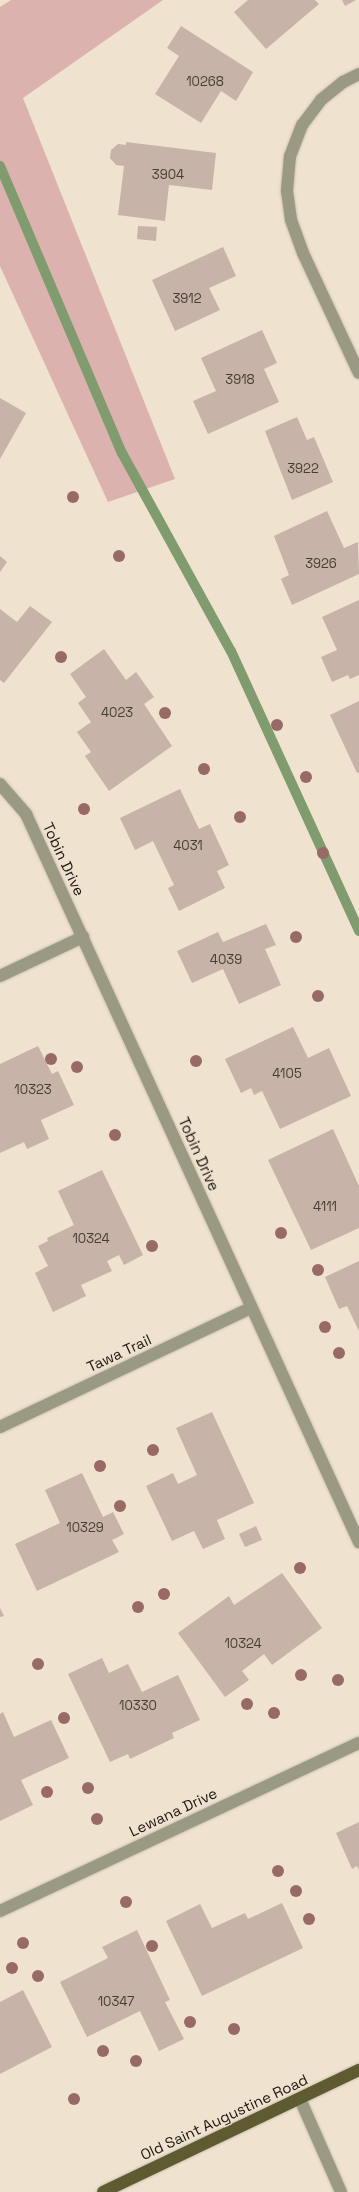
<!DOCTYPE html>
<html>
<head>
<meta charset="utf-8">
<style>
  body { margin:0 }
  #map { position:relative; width:359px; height:2192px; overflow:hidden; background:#efe2cf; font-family:"Space Grotesk",sans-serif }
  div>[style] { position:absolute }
  .green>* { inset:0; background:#dcb2af }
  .stream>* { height:10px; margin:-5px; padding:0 5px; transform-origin:5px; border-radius:5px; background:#809b6e }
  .building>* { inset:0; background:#c7b3a8 }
  .roads { filter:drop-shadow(0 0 1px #c9bdad) drop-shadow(0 0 1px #c9bdad) }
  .minor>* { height:12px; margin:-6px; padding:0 6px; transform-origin:6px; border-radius:6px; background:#9a9982 }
  .major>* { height:12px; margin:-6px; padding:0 6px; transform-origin:6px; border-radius:6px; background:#5e5b31 }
  .trees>* { width:12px; height:12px; margin:-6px; border-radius:50%; background:#986a66 }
  span { translate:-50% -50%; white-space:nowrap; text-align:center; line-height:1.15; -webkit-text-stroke:3px #efe2cf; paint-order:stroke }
  .number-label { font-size:13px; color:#463e36 }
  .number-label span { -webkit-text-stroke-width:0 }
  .street-label { font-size:15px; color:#1b1710 }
</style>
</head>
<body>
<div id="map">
  <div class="green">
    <div style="clip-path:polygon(11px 0,163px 0,23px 98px,175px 479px,108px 502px,0 266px,0 7px)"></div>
  </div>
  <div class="stream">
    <div style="left:0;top:166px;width:312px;rotate:67deg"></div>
    <div style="left:122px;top:453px;width:226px;rotate:61.2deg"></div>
    <div style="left:231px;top:651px;width:308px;rotate:65.4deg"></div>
  </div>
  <div class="building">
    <div style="clip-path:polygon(248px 0,315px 0,319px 4px,266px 49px,234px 12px)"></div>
    <div style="clip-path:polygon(342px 0,356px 0,345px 6px)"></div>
    <div style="clip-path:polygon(181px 26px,253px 72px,236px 101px,221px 91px,201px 123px,155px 94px,179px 56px,167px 48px)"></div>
    <div style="clip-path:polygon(126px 142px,216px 153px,212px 190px,169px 185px,165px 221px,118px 215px,124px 166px,116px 165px,110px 158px,111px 150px,118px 144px,126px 145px)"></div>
    <div style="clip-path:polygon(138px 226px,157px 227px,156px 241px,137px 239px)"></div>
    <div style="clip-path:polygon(223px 247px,236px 276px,209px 288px,220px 310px,175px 331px,152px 280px)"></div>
    <div style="clip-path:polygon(262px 330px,277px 363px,264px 369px,279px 402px,208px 434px,193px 401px,216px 391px,201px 358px)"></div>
    <div style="clip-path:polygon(0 398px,26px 413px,0 459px)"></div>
    <div style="clip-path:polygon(297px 417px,307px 440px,314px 437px,333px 482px,292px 500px,265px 431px)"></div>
    <div style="clip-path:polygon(327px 511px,344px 548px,358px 542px,359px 574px,292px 605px,281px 579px,289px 575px,274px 536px)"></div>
    <div style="clip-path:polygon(0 556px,7px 562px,0 572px)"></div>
    <div style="clip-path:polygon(359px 600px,359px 675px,350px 679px,348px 675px,332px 682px,321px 657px,337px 650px,322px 617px)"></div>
    <div style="clip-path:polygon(30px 606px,52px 622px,4px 683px,0 680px,0 609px,17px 622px)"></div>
    <div style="clip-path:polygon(104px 649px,126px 680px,136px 672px,154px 697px,144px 704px,172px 746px,109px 791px,85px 756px,91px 752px,77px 732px,91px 722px,78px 703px,86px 697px,70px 674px)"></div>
    <div style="clip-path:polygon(359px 701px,359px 772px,357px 773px,330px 715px)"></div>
    <div style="clip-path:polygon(180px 789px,199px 829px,210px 824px,229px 865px,217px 871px,225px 888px,179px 911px,168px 888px,174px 885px,153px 841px,135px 850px,120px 818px)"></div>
    <div style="clip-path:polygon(266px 924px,276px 945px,265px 949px,281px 985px,239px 1004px,223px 969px,192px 983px,177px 951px,218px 932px,223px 942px)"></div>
    <div style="clip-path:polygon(293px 1027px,308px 1058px,329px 1048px,351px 1096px,280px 1129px,262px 1091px,254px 1095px,251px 1088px,241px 1093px,225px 1059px)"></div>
    <div style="clip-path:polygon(38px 1046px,52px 1074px,58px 1071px,74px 1105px,41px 1120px,49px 1139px,27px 1149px,24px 1142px,0 1153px,0 1064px)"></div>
    <div style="clip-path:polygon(333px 1129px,359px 1186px,359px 1228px,311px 1250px,268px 1160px)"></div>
    <div style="clip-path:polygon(102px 1170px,143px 1255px,124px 1265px,119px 1255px,107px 1261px,112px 1271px,81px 1285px,86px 1296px,53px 1312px,35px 1273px,48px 1266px,38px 1246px,48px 1241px,47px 1238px,74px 1225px,58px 1191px)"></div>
    <div style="clip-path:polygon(359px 1261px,359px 1331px,347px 1306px,339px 1309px,325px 1277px)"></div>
    <div style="clip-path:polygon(212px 1412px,254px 1503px,217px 1520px,225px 1539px,203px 1549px,194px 1531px,172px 1541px,146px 1486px,173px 1473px,178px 1484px,197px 1475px,176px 1428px)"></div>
    <div style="clip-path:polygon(82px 1473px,103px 1517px,113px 1512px,124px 1534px,112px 1540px,119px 1552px,37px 1591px,15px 1544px,60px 1523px,45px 1490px)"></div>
    <div style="clip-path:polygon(256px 1526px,262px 1540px,245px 1547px,239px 1534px)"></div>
    <div style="clip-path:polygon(282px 1573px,322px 1628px,272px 1665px,264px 1654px,242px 1671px,249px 1680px,225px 1697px,178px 1633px,229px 1596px,234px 1605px)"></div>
    <div style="clip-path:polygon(0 1608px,4px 1616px,0 1617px)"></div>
    <div style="clip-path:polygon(102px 1658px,109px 1673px,128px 1664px,142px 1692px,178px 1675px,200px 1720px,172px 1733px,174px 1738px,130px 1759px,128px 1754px,110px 1762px,68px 1674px)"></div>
    <div style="clip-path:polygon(3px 1712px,14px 1737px,51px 1720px,69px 1758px,21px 1780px,33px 1805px,0 1821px,0 1714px)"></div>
    <div style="clip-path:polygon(359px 1822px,359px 1870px,357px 1866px,352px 1869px,336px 1833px)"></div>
    <div style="clip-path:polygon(282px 1903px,303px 1948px,202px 1996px,166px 1921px,200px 1904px,212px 1928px,245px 1913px,248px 1919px)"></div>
    <div style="clip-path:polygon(137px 1930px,170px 2000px,165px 2002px,184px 2039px,159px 2051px,140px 2011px,87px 2037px,60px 1982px,108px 1958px,102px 1947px)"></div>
    <div style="clip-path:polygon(23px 1990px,52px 2047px,0 2074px,0 2002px)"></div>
  </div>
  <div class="roads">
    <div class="minor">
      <div style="left:359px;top:74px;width:18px;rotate:153deg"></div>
      <div style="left:343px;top:82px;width:28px;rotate:141deg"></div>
      <div style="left:321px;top:100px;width:31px;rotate:127deg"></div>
      <div style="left:302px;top:125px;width:33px;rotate:111deg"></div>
      <div style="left:290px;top:156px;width:35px;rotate:95deg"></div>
      <div style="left:287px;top:191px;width:29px;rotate:82deg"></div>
      <div style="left:291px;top:220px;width:35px;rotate:70deg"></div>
      <div style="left:303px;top:253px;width:132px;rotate:65deg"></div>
      <div style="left:0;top:784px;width:40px;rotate:49deg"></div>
      <div style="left:26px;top:814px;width:801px;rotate:65.42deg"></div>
      <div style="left:0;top:976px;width:92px;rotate:-25.2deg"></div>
      <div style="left:0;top:1427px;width:278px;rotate:-25.4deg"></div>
      <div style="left:0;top:1911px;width:396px;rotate:-25.1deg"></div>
      <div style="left:300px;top:2099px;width:102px;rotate:66.2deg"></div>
    </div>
    <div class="major">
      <div style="left:103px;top:2192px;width:284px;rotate:-25.5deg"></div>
    </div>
  </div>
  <div class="trees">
    <div style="left:73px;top:497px"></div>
    <div style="left:119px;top:556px"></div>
    <div style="left:61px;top:657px"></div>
    <div style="left:165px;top:713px"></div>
    <div style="left:277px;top:725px"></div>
    <div style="left:204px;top:769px"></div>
    <div style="left:306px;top:777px"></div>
    <div style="left:84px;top:809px"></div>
    <div style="left:240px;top:817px"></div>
    <div style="left:323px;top:853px"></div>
    <div style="left:296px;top:937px"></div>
    <div style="left:318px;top:996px"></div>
    <div style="left:51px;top:1059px"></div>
    <div style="left:196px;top:1061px"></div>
    <div style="left:77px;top:1067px"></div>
    <div style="left:115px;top:1135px"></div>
    <div style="left:281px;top:1233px"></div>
    <div style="left:152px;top:1246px"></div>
    <div style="left:318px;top:1270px"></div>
    <div style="left:325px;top:1327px"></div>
    <div style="left:339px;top:1353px"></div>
    <div style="left:153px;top:1450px"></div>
    <div style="left:100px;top:1466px"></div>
    <div style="left:120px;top:1506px"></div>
    <div style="left:300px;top:1568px"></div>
    <div style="left:164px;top:1594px"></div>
    <div style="left:138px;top:1607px"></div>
    <div style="left:38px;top:1664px"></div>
    <div style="left:301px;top:1675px"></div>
    <div style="left:338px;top:1680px"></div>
    <div style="left:247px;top:1704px"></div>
    <div style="left:274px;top:1713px"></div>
    <div style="left:64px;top:1718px"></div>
    <div style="left:88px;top:1788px"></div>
    <div style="left:47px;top:1792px"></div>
    <div style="left:97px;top:1819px"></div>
    <div style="left:278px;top:1871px"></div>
    <div style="left:296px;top:1891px"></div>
    <div style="left:126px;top:1902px"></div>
    <div style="left:309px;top:1919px"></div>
    <div style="left:23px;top:1943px"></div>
    <div style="left:152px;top:1946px"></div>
    <div style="left:12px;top:1968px"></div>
    <div style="left:38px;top:1976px"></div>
    <div style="left:190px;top:2022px"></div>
    <div style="left:234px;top:2029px"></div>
    <div style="left:103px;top:2051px"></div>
    <div style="left:136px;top:2061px"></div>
    <div style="left:74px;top:2099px"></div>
  </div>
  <div class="number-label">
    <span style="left:205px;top:82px">10268</span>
    <span style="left:168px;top:175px">3904</span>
    <span style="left:187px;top:299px">3912</span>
    <span style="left:240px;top:380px">3918</span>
    <span style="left:303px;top:469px">3922</span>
    <span style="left:321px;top:564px">3926</span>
    <span style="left:117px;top:713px">4023</span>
    <span style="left:188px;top:846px">4031</span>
    <span style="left:226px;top:960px">4039</span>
    <span style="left:287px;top:1074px">4105</span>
    <span style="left:33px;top:1090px">10323</span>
    <span style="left:325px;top:1207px">4111</span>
    <span style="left:91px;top:1239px">10324</span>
    <span style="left:85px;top:1528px">10329</span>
    <span style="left:243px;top:1644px">10324</span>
    <span style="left:138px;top:1706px">10330</span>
    <span style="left:116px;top:2002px">10347</span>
  </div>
  <div class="street-label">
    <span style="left:64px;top:859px;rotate:65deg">Tobin Drive</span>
    <span style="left:199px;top:1154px;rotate:66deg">Tobin Drive</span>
    <span style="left:119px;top:1353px;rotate:-25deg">Tawa Trail</span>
    <span style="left:173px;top:1812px;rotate:-25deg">Lewana Drive</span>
    <span style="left:224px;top:2117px;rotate:-25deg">Old Saint Augustine Road</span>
  </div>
</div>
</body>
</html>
